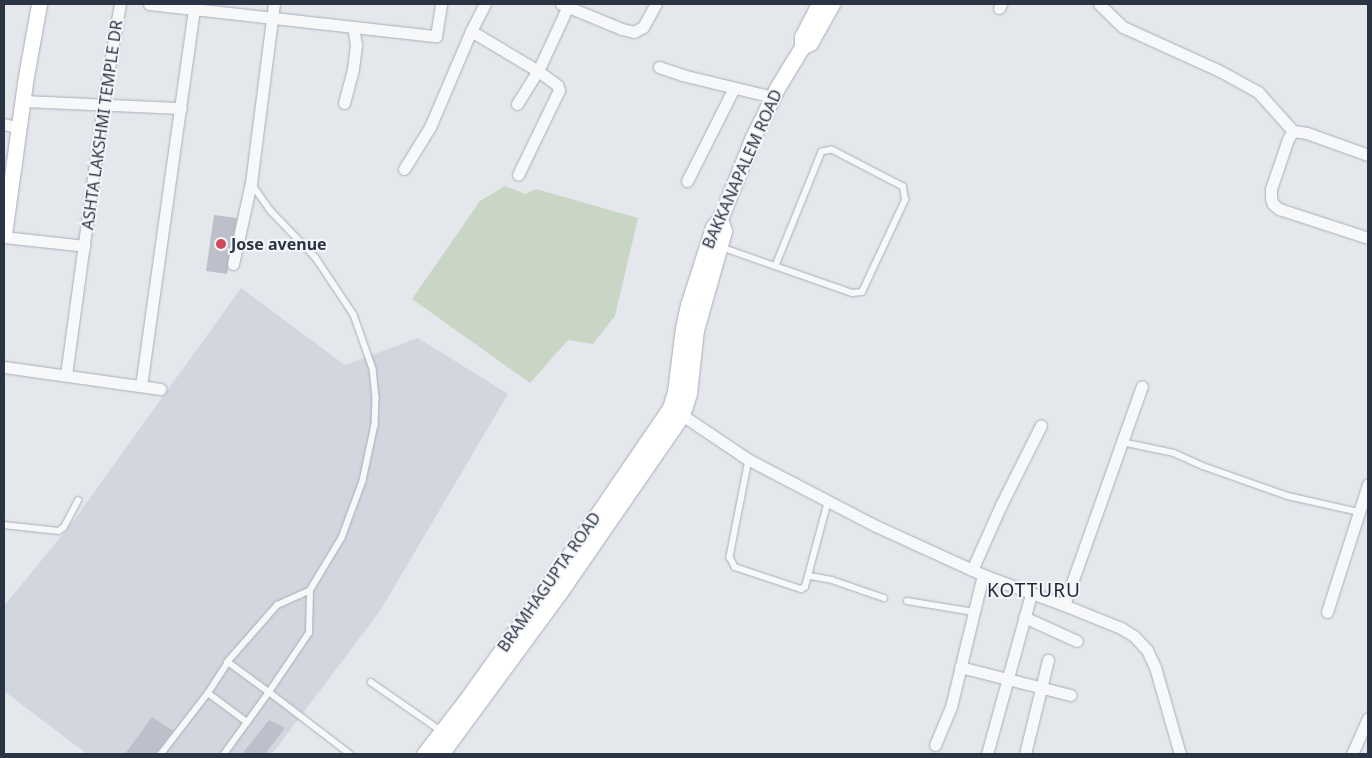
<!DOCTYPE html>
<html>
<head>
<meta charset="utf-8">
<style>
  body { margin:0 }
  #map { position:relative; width:1372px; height:758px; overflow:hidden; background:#e4e7ec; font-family:"Noto Sans",sans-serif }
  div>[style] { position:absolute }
  .built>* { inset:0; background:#d2d6de }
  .green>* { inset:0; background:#c9d6c5 }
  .building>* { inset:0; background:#bbc0ca }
  .roads { filter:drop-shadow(0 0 1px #a9aeb7) drop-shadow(0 0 1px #a9aeb7) }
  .lane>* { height:5.5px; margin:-2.75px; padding:0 2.75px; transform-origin:2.75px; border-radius:2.75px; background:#f7f8fa }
  .street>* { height:11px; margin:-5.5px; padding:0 5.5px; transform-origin:5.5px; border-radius:5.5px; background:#f7f8fa }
  .secondary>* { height:15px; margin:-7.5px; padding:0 7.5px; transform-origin:7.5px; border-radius:7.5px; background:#fff }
  .dots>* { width:14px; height:14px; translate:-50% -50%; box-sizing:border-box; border:2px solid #f4f6f9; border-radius:50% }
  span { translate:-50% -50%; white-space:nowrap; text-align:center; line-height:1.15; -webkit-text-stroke:4px #f4f6f9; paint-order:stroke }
  .street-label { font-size:16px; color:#2b3445 }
  .poi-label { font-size:16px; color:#2b3445; font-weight:700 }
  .left { translate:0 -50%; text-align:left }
  .quarter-label { font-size:19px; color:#1d2536; letter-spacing:1px }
  .frame { position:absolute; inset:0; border:5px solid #2b3445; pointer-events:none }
</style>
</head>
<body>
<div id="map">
  <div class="built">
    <div style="clip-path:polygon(241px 288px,345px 365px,418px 338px,508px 394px,380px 611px,272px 754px,87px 754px,4px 691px,4px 606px,72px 523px)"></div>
  </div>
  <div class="green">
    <div style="clip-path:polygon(505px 186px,526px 194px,536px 189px,638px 218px,615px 316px,593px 344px,568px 340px,530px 383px,412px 299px,480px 201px)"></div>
  </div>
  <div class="building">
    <div style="clip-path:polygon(214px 215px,237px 218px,227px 274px,206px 271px)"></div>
    <div style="clip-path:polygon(152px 717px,173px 731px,155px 754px,125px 754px)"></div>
    <div style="clip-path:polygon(269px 720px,285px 728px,265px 754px,242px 754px)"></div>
  </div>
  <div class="roads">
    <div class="lane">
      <div style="left:252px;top:184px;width:33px;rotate:55deg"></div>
      <div style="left:271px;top:211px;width:65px;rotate:46.2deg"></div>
      <div style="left:316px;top:258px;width:69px;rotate:56.3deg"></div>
      <div style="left:354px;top:315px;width:57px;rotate:70.6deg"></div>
      <div style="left:373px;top:369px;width:28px;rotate:84deg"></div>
      <div style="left:376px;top:397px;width:28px;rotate:92deg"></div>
      <div style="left:375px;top:425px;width:57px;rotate:102.1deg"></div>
      <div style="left:363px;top:481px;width:61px;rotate:110.2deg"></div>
      <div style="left:342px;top:538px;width:62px;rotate:121.1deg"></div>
      <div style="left:310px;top:591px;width:35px;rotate:156deg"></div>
      <div style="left:278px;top:605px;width:76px;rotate:131.3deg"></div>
      <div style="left:228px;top:662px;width:51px;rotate:36.2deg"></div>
      <div style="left:269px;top:692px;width:71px;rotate:-55.9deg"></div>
      <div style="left:309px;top:633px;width:42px;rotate:-88.6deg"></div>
      <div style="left:721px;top:247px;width:139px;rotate:19.3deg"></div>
      <div style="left:852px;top:293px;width:10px;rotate:-6deg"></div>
      <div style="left:862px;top:292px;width:102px;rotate:-64.9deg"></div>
      <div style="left:905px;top:200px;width:13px;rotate:-99deg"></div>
      <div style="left:903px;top:187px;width:80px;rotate:-152.5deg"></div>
      <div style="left:832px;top:150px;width:10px;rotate:169deg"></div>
      <div style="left:822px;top:152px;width:123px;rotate:112deg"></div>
      <div style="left:1122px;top:442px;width:53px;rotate:11.9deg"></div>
      <div style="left:1174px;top:453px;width:32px;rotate:24deg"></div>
      <div style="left:1203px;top:466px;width:90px;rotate:19.4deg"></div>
      <div style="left:1288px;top:496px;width:73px;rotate:12.7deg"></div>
      <div style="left:749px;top:460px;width:99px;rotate:101.1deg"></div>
      <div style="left:730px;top:557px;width:11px;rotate:63deg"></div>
      <div style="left:735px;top:567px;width:70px;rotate:18.4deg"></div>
      <div style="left:801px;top:589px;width:4px;rotate:-27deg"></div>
      <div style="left:805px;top:587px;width:89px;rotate:-75deg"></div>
      <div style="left:4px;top:525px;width:55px;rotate:6.2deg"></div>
      <div style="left:59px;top:531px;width:6px;rotate:-39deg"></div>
      <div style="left:64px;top:527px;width:30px;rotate:-62deg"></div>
      <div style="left:810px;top:576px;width:22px;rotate:10deg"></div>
      <div style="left:832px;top:580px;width:55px;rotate:19.1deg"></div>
      <div style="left:907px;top:601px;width:68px;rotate:9.3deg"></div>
      <div style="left:371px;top:682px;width:84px;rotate:34.8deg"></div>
      <div style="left:208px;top:693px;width:49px;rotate:36.6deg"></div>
      <div style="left:161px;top:754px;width:77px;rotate:-52.4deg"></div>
      <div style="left:208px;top:693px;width:37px;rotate:-57deg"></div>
      <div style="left:224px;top:754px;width:77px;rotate:-54deg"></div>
      <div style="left:269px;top:692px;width:102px;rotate:37.4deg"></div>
    </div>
    <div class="street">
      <div style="left:149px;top:4px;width:289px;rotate:6.4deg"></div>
      <div style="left:436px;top:36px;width:32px;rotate:-81deg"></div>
      <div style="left:561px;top:4px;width:66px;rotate:22.3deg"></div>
      <div style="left:622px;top:29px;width:12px;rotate:14deg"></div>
      <div style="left:634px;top:32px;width:10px;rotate:-29deg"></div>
      <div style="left:643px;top:27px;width:26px;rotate:-61deg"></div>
      <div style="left:1099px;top:4px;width:33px;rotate:44deg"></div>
      <div style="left:1123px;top:27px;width:104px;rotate:24.4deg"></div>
      <div style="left:1218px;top:70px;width:46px;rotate:28.8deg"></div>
      <div style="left:1258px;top:92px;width:52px;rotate:48.1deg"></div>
      <div style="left:999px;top:8px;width:4px;rotate:-63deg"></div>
      <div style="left:471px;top:31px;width:78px;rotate:30.8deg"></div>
      <div style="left:538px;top:71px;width:24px;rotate:36deg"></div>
      <div style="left:557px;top:85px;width:5px;rotate:68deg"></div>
      <div style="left:559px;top:90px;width:94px;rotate:115.8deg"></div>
      <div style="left:659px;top:67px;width:24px;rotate:19deg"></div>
      <div style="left:682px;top:75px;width:94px;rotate:13.6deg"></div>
      <div style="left:24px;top:101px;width:157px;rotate:2.6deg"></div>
      <div style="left:344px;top:103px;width:35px;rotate:-75deg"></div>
      <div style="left:353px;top:69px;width:24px;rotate:-83deg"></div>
      <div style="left:356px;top:45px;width:18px;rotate:-99deg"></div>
      <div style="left:517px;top:104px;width:39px;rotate:-58deg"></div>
      <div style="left:538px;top:71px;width:74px;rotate:-65.2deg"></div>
      <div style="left:4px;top:124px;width:16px;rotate:15deg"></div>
      <div style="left:1368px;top:155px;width:65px;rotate:-160.2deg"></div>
      <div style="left:1307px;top:133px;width:14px;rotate:-172deg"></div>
      <div style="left:1293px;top:131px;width:9px;rotate:122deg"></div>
      <div style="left:1288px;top:139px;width:53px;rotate:108.8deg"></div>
      <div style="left:1271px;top:189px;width:9px;rotate:90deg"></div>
      <div style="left:1271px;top:198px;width:6px;rotate:72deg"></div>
      <div style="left:1273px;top:204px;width:8px;rotate:40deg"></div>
      <div style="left:1279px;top:209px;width:94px;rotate:18deg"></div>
      <div style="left:404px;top:169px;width:49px;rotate:-58.2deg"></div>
      <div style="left:430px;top:127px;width:104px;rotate:-66.9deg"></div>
      <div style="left:471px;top:31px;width:30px;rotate:-63deg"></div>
      <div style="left:687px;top:181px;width:104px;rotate:-63.2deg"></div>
      <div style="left:4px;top:237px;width:81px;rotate:6.3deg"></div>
      <div style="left:233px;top:264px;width:83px;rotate:-77.5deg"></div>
      <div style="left:251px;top:183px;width:180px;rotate:-82.7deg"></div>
      <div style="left:4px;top:367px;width:158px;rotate:8deg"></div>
      <div style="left:66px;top:375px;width:274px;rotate:-82.2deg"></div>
      <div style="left:103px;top:104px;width:101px;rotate:-80.4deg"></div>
      <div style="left:141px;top:386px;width:381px;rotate:-82deg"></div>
      <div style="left:676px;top:411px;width:88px;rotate:33.9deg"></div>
      <div style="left:749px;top:460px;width:143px;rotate:27.5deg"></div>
      <div style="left:876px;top:526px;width:118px;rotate:24.6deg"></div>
      <div style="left:983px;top:575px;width:86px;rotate:20.3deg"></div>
      <div style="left:1064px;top:605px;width:61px;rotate:22deg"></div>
      <div style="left:1121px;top:628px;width:15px;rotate:32deg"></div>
      <div style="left:1134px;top:636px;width:19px;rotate:47deg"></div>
      <div style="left:1147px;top:650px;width:19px;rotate:65deg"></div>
      <div style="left:1155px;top:667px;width:91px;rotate:74deg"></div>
      <div style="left:972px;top:570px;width:71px;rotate:-66deg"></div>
      <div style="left:1001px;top:505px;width:89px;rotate:-63.4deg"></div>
      <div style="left:1064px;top:605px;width:232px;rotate:-70.4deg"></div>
      <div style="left:1327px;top:612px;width:134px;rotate:-72.2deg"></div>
      <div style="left:1024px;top:617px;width:58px;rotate:24.4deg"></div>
      <div style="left:960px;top:667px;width:114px;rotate:14.2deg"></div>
      <div style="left:935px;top:745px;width:41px;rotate:-67.2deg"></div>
      <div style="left:951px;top:707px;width:136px;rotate:-76.4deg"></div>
      <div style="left:987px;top:754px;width:166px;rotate:-74.6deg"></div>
      <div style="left:1025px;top:754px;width:97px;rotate:-76.3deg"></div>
      <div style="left:1352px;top:754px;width:39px;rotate:-66deg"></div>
    </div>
    <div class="secondary">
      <div style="left:802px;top:47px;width:10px;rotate:-90deg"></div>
      <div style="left:802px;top:37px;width:37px;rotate:-63deg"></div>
      <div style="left:4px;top:234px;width:153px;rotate:-82.1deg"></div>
      <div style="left:25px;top:82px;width:79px;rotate:-79.8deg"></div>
      <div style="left:424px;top:754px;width:68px;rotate:-52.1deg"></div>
      <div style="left:466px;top:700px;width:184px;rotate:-54.5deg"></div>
      <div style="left:573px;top:550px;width:172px;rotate:-55.7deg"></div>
      <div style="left:670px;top:408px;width:17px;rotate:-73deg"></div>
      <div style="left:675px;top:392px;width:64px;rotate:-82.9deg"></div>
      <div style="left:683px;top:328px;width:24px;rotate:-78deg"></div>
      <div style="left:688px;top:305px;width:82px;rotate:-72.2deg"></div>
      <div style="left:713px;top:227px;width:11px;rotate:-49deg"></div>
      <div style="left:720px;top:219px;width:88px;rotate:-68.1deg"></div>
      <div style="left:753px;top:137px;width:55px;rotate:-63.9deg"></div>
      <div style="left:777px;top:88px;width:48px;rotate:-58.6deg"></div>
      <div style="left:802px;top:47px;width:9px;rotate:-27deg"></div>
      <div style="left:810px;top:43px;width:45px;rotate:-60.6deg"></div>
      <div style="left:441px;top:754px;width:197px;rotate:-53.7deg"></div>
      <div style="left:558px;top:595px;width:219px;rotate:-55.4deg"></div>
      <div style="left:682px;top:415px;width:23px;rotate:-72deg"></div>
      <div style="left:689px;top:393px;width:63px;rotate:-83.7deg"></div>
      <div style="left:696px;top:330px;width:103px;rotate:-74.2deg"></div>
      <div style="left:724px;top:231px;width:13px;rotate:-108deg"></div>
    </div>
  </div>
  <div class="dots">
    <div style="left:221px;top:244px;background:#d1495b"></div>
  </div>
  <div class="street-label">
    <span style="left:102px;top:125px;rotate:-82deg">ASHTA LAKSHMI TEMPLE DR</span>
    <span style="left:742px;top:169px;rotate:-66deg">BAKKANAPALEM ROAD</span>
    <span style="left:549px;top:582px;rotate:-55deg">BRAMHAGUPTA ROAD</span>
  </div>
  <div class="poi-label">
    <span class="left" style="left:231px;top:244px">Jose avenue</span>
  </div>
  <div class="quarter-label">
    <span style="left:1034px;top:591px">KOTTURU</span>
  </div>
  <div class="frame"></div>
</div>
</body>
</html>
